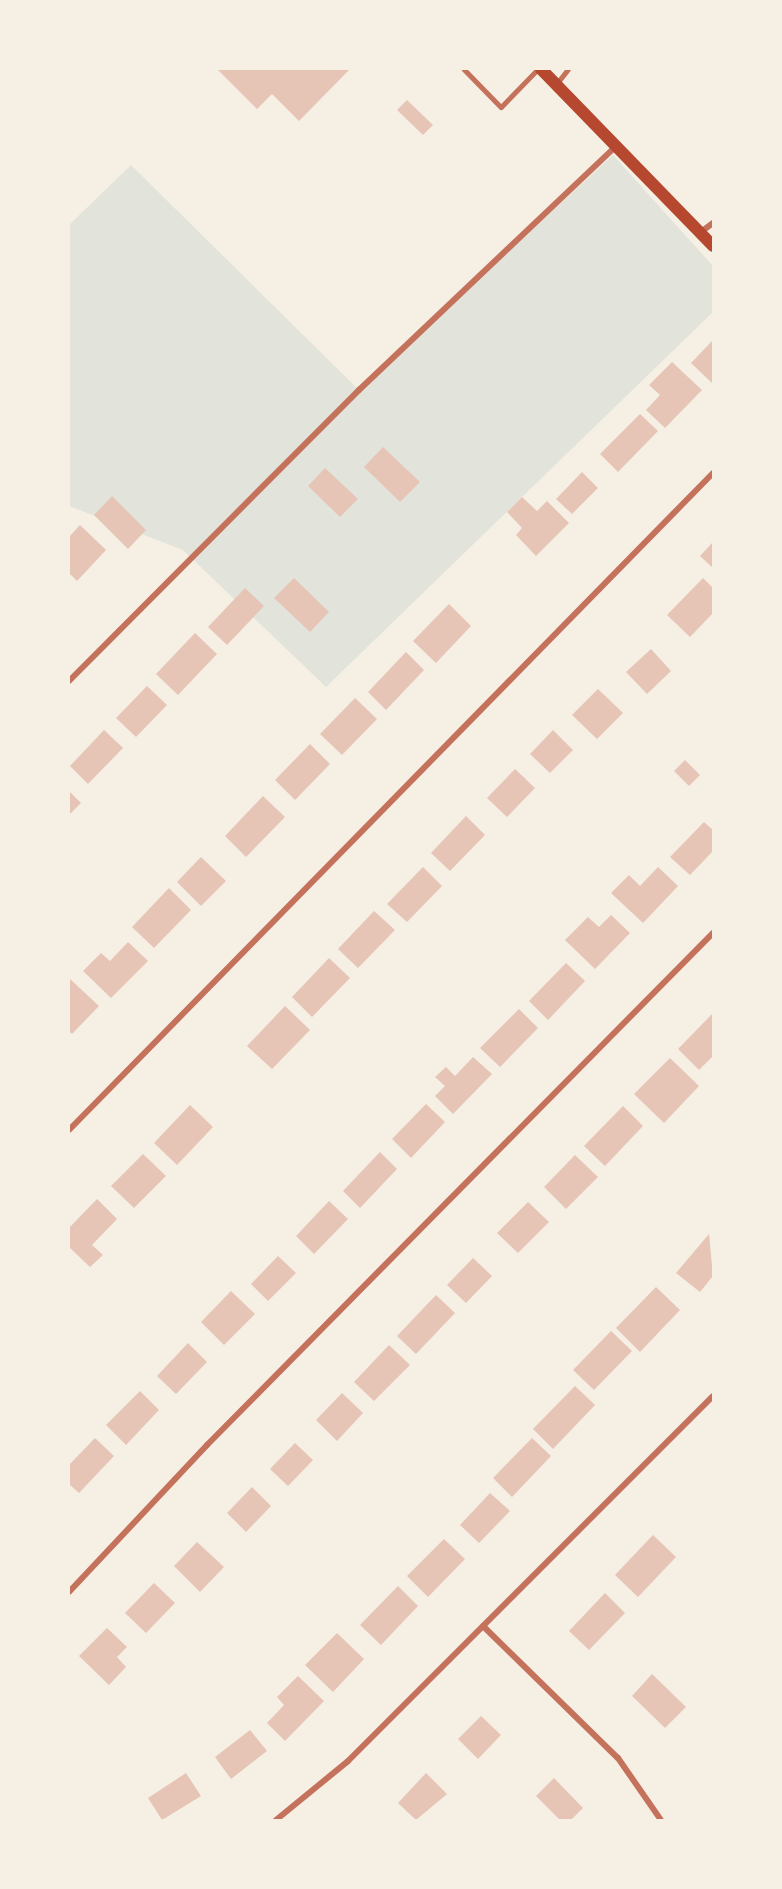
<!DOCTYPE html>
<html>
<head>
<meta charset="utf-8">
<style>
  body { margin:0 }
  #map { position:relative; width:782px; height:1889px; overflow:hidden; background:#f6efe4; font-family:"Alegreya Sans",sans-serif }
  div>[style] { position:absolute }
  .green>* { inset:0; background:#e2e4dc }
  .building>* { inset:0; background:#e6c5b7 }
  .service>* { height:4.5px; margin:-2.25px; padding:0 2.25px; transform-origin:2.25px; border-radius:2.25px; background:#c5725c }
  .minor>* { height:6px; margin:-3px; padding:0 3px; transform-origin:3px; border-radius:3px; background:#c5725c }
  .secondary>* { height:12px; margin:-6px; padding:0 6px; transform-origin:6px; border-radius:6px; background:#b5482f }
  span { translate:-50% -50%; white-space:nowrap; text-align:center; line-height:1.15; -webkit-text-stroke:5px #f6efe4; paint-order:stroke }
  .frame { position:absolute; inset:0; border:70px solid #f6efe4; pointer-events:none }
</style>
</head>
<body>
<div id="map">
  <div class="green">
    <div style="clip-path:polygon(613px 155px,713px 266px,713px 312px,326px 687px,183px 550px,69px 506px,69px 225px,131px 165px,359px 390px)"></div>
  </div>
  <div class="building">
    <div style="clip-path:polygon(217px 69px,350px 69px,299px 121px,272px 94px,257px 109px)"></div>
    <div style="clip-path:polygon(407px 100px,433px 125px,423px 135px,397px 110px)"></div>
    <div style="clip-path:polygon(713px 340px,713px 382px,712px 383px,691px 363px)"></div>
    <div style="clip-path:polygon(672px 362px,702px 390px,665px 428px,646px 410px,660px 395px,649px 385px)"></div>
    <div style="clip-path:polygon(640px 414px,658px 431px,618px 472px,600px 454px)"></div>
    <div style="clip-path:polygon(383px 447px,420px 482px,400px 502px,364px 467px)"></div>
    <div style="clip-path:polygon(325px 468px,358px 499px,340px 517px,308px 486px)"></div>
    <div style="clip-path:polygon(582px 472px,598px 488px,572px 514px,556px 499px)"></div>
    <div style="clip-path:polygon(112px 496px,146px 530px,128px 549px,94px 515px)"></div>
    <div style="clip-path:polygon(522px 497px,537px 511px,547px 501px,569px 523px,536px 556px,516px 535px,522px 528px,507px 512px)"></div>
    <div style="clip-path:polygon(80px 525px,106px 550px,77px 581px,69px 573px,69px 537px)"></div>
    <div style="clip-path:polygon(713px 542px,713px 568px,700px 556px)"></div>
    <div style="clip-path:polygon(294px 578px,329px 612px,310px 632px,274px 598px)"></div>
    <div style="clip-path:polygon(703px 578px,713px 588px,713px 613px,690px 637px,667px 615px)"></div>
    <div style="clip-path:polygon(245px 588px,264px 606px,227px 645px,208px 627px)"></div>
    <div style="clip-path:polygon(449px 604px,471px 626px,436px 663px,413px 641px)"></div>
    <div style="clip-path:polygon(195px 633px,217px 654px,178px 695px,156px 674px)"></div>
    <div style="clip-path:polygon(651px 649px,671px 671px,647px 694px,626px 672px)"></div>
    <div style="clip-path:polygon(406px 652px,424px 670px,386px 710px,368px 692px)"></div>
    <div style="clip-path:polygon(147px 686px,167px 705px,136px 737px,116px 718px)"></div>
    <div style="clip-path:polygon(598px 689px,623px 713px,597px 739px,572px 715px)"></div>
    <div style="clip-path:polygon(355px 698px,377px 719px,342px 755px,320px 734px)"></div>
    <div style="clip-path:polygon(104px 730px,123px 748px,88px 784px,70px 766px)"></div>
    <div style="clip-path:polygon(553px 730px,573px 750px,550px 773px,530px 754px)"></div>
    <div style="clip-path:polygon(310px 744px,330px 764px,295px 800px,275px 780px)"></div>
    <div style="clip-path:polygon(685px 760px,700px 775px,689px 786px,674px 771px)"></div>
    <div style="clip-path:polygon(515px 769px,535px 788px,507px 817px,487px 798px)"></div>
    <div style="clip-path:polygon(69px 791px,81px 803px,69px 815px)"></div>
    <div style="clip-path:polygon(263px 796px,285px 817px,246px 857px,225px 836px)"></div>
    <div style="clip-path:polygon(466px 816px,485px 835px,450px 871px,431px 853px)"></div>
    <div style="clip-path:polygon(704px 822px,713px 830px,713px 851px,690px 875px,670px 857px)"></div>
    <div style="clip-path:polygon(201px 857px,226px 881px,201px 906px,177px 882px)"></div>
    <div style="clip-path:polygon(423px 867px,442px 886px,407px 922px,387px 904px)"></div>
    <div style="clip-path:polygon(658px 867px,678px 886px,643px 923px,611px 893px,629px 875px,640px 886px)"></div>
    <div style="clip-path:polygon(169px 888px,191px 910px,154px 948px,132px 927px)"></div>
    <div style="clip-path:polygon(374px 911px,395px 930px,358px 968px,338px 949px)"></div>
    <div style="clip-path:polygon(611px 915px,630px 933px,595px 969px,565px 940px,588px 917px,599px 927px)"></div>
    <div style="clip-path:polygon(128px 942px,148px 961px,111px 998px,83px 971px,101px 953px,110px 961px)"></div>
    <div style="clip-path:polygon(329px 958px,350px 978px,312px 1017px,292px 997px)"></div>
    <div style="clip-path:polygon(566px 963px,585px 981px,548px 1020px,529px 1001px)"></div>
    <div style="clip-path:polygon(70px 979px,99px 1006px,72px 1034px,69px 1031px)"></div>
    <div style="clip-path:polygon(285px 1006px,310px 1030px,272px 1069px,247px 1046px)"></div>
    <div style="clip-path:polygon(519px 1009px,538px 1028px,500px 1067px,480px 1048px)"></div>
    <div style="clip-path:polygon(713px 1013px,713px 1056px,699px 1070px,678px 1049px)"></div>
    <div style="clip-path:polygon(473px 1057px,492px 1074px,453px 1114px,435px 1096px,445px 1086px,435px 1077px,446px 1067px,455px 1076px)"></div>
    <div style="clip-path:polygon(670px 1058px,699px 1086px,664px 1123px,634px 1094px)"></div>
    <div style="clip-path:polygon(426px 1104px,445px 1122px,411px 1158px,392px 1139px)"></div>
    <div style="clip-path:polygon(190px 1105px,213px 1127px,177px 1165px,154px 1143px)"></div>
    <div style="clip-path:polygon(623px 1106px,643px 1126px,605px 1166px,584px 1146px)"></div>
    <div style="clip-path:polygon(380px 1152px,397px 1169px,360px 1208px,343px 1191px)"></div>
    <div style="clip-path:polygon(143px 1154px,166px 1176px,134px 1208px,111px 1186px)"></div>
    <div style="clip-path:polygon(575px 1155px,598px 1177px,566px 1209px,544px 1187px)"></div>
    <div style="clip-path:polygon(97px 1199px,117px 1219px,92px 1245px,103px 1255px,90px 1267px,69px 1247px,69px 1228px)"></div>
    <div style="clip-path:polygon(329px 1201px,348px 1219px,314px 1254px,296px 1236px)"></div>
    <div style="clip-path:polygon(528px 1202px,549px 1222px,518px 1253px,497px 1233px)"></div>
    <div style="clip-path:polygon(709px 1234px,713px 1276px,700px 1292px,676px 1273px)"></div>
    <div style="clip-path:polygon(278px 1256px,296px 1273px,268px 1301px,251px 1284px)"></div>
    <div style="clip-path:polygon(473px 1258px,492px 1276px,466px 1303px,447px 1285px)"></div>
    <div style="clip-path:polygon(656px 1287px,680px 1310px,640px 1352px,616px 1328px)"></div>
    <div style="clip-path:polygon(231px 1291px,255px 1314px,224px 1345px,201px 1322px)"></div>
    <div style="clip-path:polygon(436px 1295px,455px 1313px,416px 1354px,397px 1336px)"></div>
    <div style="clip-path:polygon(611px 1331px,632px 1351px,594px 1390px,573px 1370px)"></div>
    <div style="clip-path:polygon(188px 1343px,207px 1362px,176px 1394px,157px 1376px)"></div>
    <div style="clip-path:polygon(389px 1345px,410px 1365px,374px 1401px,354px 1382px)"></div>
    <div style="clip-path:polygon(575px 1386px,595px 1405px,553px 1449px,533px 1429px)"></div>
    <div style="clip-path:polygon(140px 1391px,159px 1410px,126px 1445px,106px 1425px)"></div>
    <div style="clip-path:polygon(342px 1393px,363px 1413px,337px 1441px,316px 1420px)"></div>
    <div style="clip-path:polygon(95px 1438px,114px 1456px,79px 1493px,69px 1484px,69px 1465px)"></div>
    <div style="clip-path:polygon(532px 1438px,551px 1456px,512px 1497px,493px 1478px)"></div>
    <div style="clip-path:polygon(295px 1443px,313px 1460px,288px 1486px,270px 1469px)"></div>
    <div style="clip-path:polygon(252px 1487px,271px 1506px,246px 1532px,227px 1513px)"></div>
    <div style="clip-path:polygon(490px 1493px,510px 1511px,479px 1543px,460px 1525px)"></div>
    <div style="clip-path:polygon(653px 1535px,676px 1557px,638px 1597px,615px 1575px)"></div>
    <div style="clip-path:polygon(444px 1539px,465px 1559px,428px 1597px,407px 1576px)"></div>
    <div style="clip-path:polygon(197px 1542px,224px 1567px,200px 1592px,174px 1566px)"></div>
    <div style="clip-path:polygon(154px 1583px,175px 1603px,146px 1633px,125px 1613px)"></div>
    <div style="clip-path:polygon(398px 1586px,418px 1606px,381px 1645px,360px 1625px)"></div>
    <div style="clip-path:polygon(605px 1593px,625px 1613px,589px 1650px,569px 1631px)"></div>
    <div style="clip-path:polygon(107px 1628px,127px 1647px,117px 1657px,126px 1667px,109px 1685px,79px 1656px)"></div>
    <div style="clip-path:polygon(337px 1633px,364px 1659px,333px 1692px,305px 1665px)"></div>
    <div style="clip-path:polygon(652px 1674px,686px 1707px,665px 1728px,632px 1696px)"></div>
    <div style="clip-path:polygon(298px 1676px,324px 1701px,285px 1741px,267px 1723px,284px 1705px,277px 1697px)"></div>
    <div style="clip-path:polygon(481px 1716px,501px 1735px,478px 1759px,458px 1739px)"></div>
    <div style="clip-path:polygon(250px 1730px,267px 1751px,231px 1779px,215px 1757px)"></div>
    <div style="clip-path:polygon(186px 1773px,201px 1796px,162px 1820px,148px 1798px)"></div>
    <div style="clip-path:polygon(426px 1773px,447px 1794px,416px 1820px,398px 1803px)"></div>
    <div style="clip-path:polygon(554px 1778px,583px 1808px,571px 1820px,560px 1820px,536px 1796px)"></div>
  </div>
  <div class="service">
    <div style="left:464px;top:69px;width:53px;rotate:45.8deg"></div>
    <div style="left:501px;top:107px;width:53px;rotate:-45.8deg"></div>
    <div style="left:558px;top:82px;width:16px;rotate:-52deg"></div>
  </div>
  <div class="minor">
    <div style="left:701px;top:232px;width:15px;rotate:-37deg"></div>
    <div style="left:69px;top:681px;width:411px;rotate:-45.1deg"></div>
    <div style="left:359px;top:390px;width:354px;rotate:-43.5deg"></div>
    <div style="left:69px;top:1130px;width:920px;rotate:-45.57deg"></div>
    <div style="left:69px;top:1592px;width:202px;rotate:-46.8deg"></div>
    <div style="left:207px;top:1445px;width:720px;rotate:-45.34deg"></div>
    <div style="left:483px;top:1626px;width:189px;rotate:44.4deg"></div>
    <div style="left:618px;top:1758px;width:75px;rotate:55.3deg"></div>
    <div style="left:276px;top:1820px;width:93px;rotate:-39.3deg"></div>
    <div style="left:348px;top:1761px;width:516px;rotate:-45deg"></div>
  </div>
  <div class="secondary">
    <div style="left:541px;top:69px;width:247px;rotate:45.8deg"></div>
  </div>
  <div class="frame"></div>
</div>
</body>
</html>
